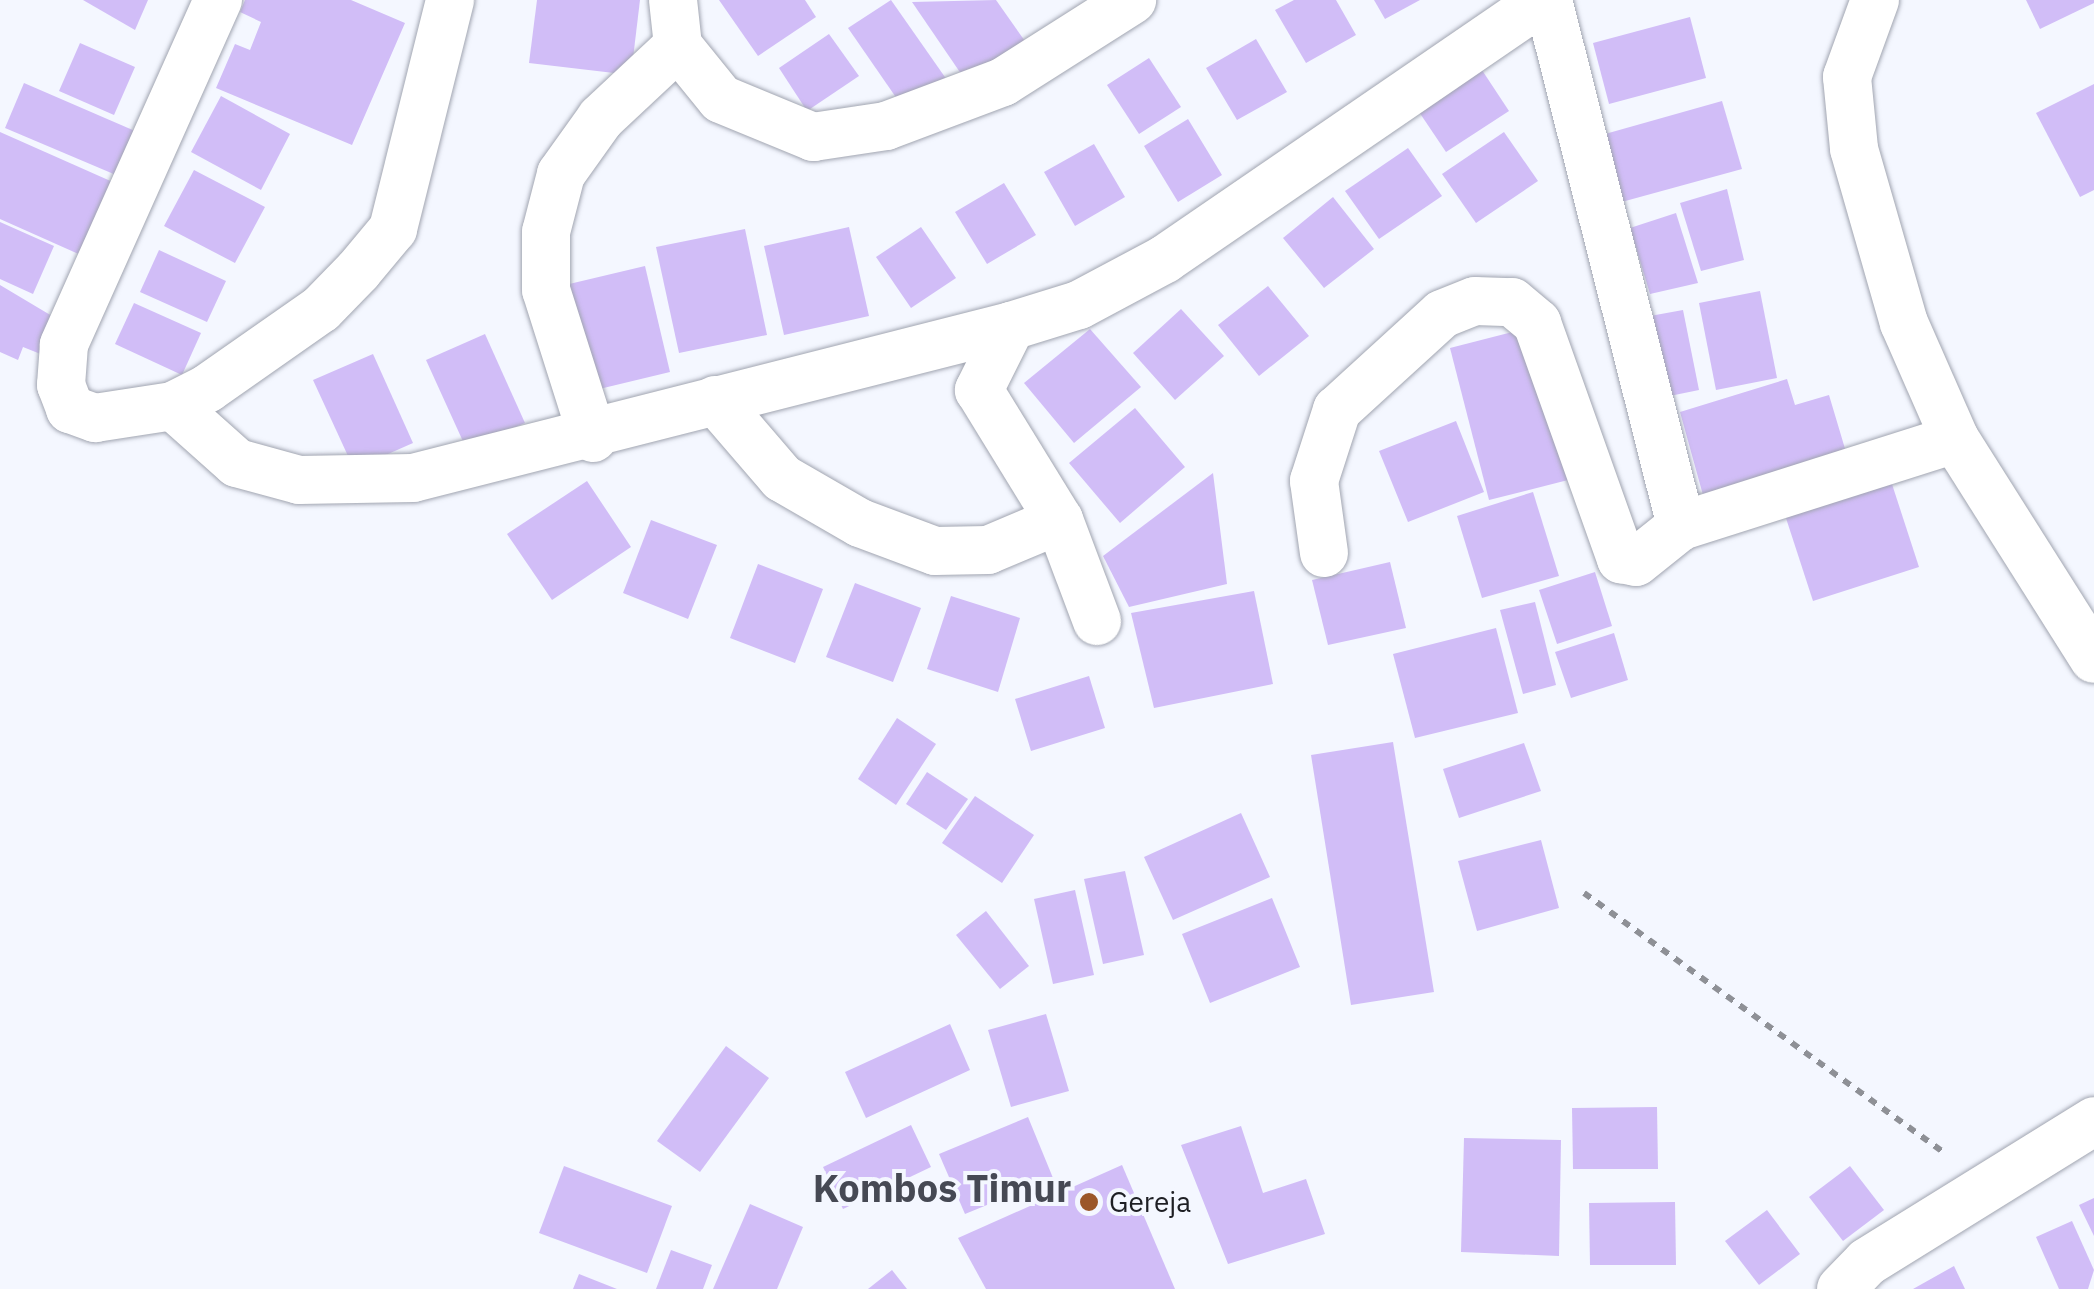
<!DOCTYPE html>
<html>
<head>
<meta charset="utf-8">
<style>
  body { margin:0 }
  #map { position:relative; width:2094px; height:1289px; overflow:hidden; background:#f4f7ff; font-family:"IBM Plex Sans",sans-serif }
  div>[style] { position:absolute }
  .building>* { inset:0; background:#d1bdf7 }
  .path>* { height:6px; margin-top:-3px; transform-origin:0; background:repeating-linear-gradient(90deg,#8e9096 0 8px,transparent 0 16px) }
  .roads { filter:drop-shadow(0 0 2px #a1a5b1) drop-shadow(0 0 2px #a1a5b1) }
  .minor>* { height:48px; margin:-24px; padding:0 24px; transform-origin:24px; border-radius:24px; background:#fff }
  .dots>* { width:28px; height:28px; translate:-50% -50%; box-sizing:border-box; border:5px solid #f4f7ff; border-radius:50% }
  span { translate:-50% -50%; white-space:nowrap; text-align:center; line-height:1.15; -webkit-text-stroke:8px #f4f7ff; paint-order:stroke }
  .poi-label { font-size:28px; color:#1e1f24 }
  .left { translate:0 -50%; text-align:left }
  .district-label { font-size:38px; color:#464954; font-weight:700 }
</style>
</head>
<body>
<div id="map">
  <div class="building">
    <div style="clip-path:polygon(83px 0,148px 0,135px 30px)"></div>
    <div style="clip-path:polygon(245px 0,351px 0,405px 23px,352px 145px,216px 88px,235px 44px,250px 50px,261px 22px,240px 12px)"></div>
    <div style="clip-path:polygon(537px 0,640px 0,631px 75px,529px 63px)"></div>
    <div style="clip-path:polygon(719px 0,805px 0,816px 17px,758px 56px)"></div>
    <div style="clip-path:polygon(891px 0,947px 80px,904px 109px,848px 28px)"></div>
    <div style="clip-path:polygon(996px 0,1027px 44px,968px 84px,912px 2px)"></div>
    <div style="clip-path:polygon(1294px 0,1336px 0,1356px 35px,1306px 63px,1275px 10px)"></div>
    <div style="clip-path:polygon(1374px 0,1420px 0,1385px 19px)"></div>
    <div style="clip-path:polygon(2026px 0,2094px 0,2094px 3px,2040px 29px)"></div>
    <div style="clip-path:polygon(1690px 17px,1706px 78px,1609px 104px,1593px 43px)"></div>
    <div style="clip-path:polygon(829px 34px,859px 76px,807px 111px,779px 68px)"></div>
    <div style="clip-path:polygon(1256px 39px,1287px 92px,1237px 120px,1206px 68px)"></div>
    <div style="clip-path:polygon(80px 43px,135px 67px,114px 115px,59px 91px)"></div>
    <div style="clip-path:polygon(1149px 58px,1181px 107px,1139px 134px,1107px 85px)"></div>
    <div style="clip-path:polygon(1476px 61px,1509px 111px,1446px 152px,1413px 103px)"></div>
    <div style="clip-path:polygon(24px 83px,135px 131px,116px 175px,5px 128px)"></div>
    <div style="clip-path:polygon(2094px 84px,2094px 190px,2080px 197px,2036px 113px)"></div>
    <div style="clip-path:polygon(221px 96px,290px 134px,261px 190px,191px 152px)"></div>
    <div style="clip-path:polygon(1722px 101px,1742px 169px,1618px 203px,1598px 136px)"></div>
    <div style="clip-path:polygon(1188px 119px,1222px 175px,1178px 202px,1144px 146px)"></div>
    <div style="clip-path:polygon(0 132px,115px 183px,83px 256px,0 219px)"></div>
    <div style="clip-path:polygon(1504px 132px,1538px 181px,1476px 223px,1442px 174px)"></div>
    <div style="clip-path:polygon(1094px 144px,1125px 197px,1075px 226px,1044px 172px)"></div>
    <div style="clip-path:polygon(1408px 148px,1442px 196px,1379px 239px,1345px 191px)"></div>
    <div style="clip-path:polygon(194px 170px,265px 207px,235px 263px,164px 226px)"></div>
    <div style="clip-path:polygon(1004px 183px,1036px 235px,987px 264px,955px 212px)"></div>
    <div style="clip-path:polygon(1727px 189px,1744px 260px,1701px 271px,1680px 203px)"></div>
    <div style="clip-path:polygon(1333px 197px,1374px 249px,1324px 288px,1283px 238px)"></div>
    <div style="clip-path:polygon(1676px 213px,1698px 283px,1650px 294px,1630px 228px)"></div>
    <div style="clip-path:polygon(0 222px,54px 246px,33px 294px,0 279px)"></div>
    <div style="clip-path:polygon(849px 227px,869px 316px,784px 335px,764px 246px)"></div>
    <div style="clip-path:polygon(921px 227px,956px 278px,911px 308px,876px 257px)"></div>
    <div style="clip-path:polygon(745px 229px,767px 335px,679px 353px,656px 247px)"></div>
    <div style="clip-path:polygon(159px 250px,226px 281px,207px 322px,140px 292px)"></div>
    <div style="clip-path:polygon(645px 266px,670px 372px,591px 391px,565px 285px)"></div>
    <div style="clip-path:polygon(0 285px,57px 319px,43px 355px,23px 347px,18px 360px,0 352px)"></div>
    <div style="clip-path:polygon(1268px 286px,1309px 336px,1259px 376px,1218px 325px)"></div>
    <div style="clip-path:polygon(1760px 291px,1777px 378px,1716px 390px,1699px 303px)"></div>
    <div style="clip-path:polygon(134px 303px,201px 333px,182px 375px,115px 344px)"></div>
    <div style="clip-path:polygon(1181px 309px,1224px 356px,1175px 400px,1133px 353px)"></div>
    <div style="clip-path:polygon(1683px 310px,1699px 390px,1655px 399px,1639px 318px)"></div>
    <div style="clip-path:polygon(1532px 327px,1572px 479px,1489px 500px,1450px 348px)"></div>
    <div style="clip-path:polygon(1090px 329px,1141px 387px,1074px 443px,1024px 383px)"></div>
    <div style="clip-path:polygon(485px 334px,525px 423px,466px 448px,426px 360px)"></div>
    <div style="clip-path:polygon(373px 354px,413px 443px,354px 469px,313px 380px)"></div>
    <div style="clip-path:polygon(1787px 379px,1795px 405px,1829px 395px,1846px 452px,1703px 495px,1680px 412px)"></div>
    <div style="clip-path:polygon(1135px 408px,1185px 467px,1120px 523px,1069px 463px)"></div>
    <div style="clip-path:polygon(1456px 421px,1484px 492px,1408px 522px,1379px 451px)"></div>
    <div style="clip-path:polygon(1213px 473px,1227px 584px,1129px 607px,1103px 556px)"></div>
    <div style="clip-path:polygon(1890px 478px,1919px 567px,1813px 601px,1784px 512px)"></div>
    <div style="clip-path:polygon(587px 481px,631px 547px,552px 600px,507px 534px)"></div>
    <div style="clip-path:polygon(1533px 492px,1559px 576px,1482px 598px,1457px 516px)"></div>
    <div style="clip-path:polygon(651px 520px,717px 545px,688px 619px,623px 593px)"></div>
    <div style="clip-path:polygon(1390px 562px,1406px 628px,1328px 645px,1312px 580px)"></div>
    <div style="clip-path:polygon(758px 564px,823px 589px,795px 663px,730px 638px)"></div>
    <div style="clip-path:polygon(1595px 572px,1612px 626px,1557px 644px,1539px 590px)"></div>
    <div style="clip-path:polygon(855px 583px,921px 608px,893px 682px,826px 657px)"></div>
    <div style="clip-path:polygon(1254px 591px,1273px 684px,1154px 708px,1131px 613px)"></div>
    <div style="clip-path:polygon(951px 596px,1020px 618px,998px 692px,927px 669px)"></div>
    <div style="clip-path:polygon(1535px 602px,1556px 685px,1523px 694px,1500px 610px)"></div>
    <div style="clip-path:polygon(1496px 628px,1518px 713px,1415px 738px,1393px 654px)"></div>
    <div style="clip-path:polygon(1614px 633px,1628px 680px,1571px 698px,1555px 652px)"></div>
    <div style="clip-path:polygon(1089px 676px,1105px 728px,1031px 751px,1015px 699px)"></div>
    <div style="clip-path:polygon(897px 718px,936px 744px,896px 805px,858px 779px)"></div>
    <div style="clip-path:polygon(1393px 742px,1434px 992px,1351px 1005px,1311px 755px)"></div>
    <div style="clip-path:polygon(1524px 743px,1541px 791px,1459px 818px,1443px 769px)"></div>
    <div style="clip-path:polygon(927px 772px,968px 799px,946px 830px,906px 804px)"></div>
    <div style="clip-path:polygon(975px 796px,1034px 835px,1002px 883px,942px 843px)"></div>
    <div style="clip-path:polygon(1241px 813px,1270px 877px,1173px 920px,1144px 857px)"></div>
    <div style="clip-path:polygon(1541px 840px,1559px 908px,1477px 931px,1458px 861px)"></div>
    <div style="clip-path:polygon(1125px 871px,1144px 955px,1103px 964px,1084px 879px)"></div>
    <div style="clip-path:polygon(1075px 890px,1094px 975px,1053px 984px,1034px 899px)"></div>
    <div style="clip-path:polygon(1272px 898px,1300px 967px,1210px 1003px,1182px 934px)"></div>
    <div style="clip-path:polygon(986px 911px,1029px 966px,1000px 989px,956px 935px)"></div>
    <div style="clip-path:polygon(1046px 1014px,1069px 1091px,1011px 1107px,988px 1030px)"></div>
    <div style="clip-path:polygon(950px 1024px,970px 1070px,866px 1118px,845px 1072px)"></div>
    <div style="clip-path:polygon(726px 1046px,769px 1078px,700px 1172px,657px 1141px)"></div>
    <div style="clip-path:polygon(1657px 1107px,1658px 1169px,1573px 1169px,1572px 1108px)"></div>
    <div style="clip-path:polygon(1028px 1117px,1053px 1178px,965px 1214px,939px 1154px)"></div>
    <div style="clip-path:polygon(911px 1125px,931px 1167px,843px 1209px,823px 1167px)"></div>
    <div style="clip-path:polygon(1241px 1126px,1263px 1193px,1306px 1179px,1325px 1234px,1228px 1264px,1181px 1145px)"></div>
    <div style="clip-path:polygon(1464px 1138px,1561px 1140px,1559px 1256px,1461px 1252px)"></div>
    <div style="clip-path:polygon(1122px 1165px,1175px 1289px,986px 1289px,958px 1238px)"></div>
    <div style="clip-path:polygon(564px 1166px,672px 1206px,647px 1273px,539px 1233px)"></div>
    <div style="clip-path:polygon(1850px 1166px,1884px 1210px,1843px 1241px,1809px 1197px)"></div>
    <div style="clip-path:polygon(2094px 1198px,2094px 1236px,2079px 1205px)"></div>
    <div style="clip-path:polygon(1675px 1202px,1676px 1265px,1590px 1265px,1589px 1203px)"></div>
    <div style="clip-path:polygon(750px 1204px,803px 1227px,777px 1289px,713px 1289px)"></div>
    <div style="clip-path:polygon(1767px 1210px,1800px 1254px,1759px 1285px,1725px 1241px)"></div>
    <div style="clip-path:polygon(2072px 1221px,2094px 1270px,2088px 1289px,2059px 1289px,2036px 1237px)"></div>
    <div style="clip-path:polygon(671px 1250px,712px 1265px,703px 1289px,656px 1289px)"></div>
    <div style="clip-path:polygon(1954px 1266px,1965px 1289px,1913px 1289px)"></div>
    <div style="clip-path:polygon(892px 1270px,907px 1289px,868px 1289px)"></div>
    <div style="clip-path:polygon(579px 1274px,617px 1289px,573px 1289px)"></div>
  </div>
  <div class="path">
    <div style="left:1584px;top:893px;width:445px;rotate:35.8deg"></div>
  </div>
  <div class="roads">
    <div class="minor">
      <div style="left:218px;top:0;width:378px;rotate:114.1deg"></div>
      <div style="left:64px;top:345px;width:40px;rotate:94.3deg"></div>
      <div style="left:61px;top:385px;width:26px;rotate:69deg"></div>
      <div style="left:70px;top:409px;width:27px;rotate:20deg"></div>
      <div style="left:95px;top:418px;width:79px;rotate:-8.7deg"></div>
      <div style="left:173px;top:406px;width:39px;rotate:-27deg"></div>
      <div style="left:208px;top:388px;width:138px;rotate:-35deg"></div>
      <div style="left:321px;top:309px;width:53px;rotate:-45.8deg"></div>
      <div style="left:358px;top:271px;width:55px;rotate:-50.2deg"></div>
      <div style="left:393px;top:229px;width:236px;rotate:-76deg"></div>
      <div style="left:673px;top:0;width:46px;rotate:83.8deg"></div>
      <div style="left:678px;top:46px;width:68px;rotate:50.9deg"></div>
      <div style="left:721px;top:99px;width:100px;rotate:22.4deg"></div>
      <div style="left:813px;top:137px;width:74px;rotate:-8.6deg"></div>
      <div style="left:886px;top:126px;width:125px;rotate:-20.6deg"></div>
      <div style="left:1003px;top:82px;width:153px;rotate:-32.4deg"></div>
      <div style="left:1548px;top:0;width:543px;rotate:75.81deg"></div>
      <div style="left:1681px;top:526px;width:287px;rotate:-17.6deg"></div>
      <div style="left:1875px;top:0;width:82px;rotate:110deg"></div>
      <div style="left:1847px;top:77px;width:72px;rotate:84.4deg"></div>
      <div style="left:1854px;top:149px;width:181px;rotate:74deg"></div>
      <div style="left:1904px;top:323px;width:127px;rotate:66.3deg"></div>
      <div style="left:1955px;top:439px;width:260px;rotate:57.7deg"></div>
      <div style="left:1011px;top:326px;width:72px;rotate:116.6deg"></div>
      <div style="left:979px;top:390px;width:153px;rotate:58.4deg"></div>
      <div style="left:1059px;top:520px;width:108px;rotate:69.4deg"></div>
      <div style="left:715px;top:400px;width:103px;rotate:49.3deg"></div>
      <div style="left:782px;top:478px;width:90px;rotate:30deg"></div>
      <div style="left:860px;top:523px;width:80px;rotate:20.5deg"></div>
      <div style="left:935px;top:551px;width:53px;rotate:-1.1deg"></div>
      <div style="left:988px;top:550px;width:77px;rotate:-22.9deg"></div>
      <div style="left:173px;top:406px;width:86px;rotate:41.7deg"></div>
      <div style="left:237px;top:463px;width:64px;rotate:15.3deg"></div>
      <div style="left:299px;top:480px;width:114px;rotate:-1deg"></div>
      <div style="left:413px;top:478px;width:617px;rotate:-14.26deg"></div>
      <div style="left:1011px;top:326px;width:71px;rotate:-17.2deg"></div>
      <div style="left:1079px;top:305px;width:98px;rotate:-28.1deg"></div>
      <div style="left:1165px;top:259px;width:458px;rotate:-34.4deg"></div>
      <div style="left:593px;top:438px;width:155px;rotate:-107.6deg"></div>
      <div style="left:546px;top:290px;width:58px;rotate:-90deg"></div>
      <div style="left:546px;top:232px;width:60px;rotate:-75.5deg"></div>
      <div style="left:561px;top:174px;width:69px;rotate:-54.5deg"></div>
      <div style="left:601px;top:118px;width:105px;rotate:-43.1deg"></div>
      <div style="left:1324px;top:553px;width:73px;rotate:-97.9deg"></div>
      <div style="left:1314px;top:481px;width:75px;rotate:-72.1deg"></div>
      <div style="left:1337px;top:410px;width:142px;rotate:-42.4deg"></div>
      <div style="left:1442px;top:314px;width:35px;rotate:-22deg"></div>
      <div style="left:1475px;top:301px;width:37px;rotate:2deg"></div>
      <div style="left:1512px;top:302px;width:33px;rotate:40deg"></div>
      <div style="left:1537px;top:323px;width:251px;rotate:70.4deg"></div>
      <div style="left:1621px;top:559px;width:15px;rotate:11deg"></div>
      <div style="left:1636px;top:562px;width:58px;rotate:-38.7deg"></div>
      <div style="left:1841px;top:1289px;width:37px;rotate:-46deg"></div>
      <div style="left:1867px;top:1262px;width:267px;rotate:-31.8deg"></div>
    </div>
  </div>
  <div class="dots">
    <div style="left:1089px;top:1202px;background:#9b5729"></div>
  </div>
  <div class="poi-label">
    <span class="left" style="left:1109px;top:1202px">Gereja</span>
  </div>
  <div class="district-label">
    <span style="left:942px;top:1188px">Kombos Timur</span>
  </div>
</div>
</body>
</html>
